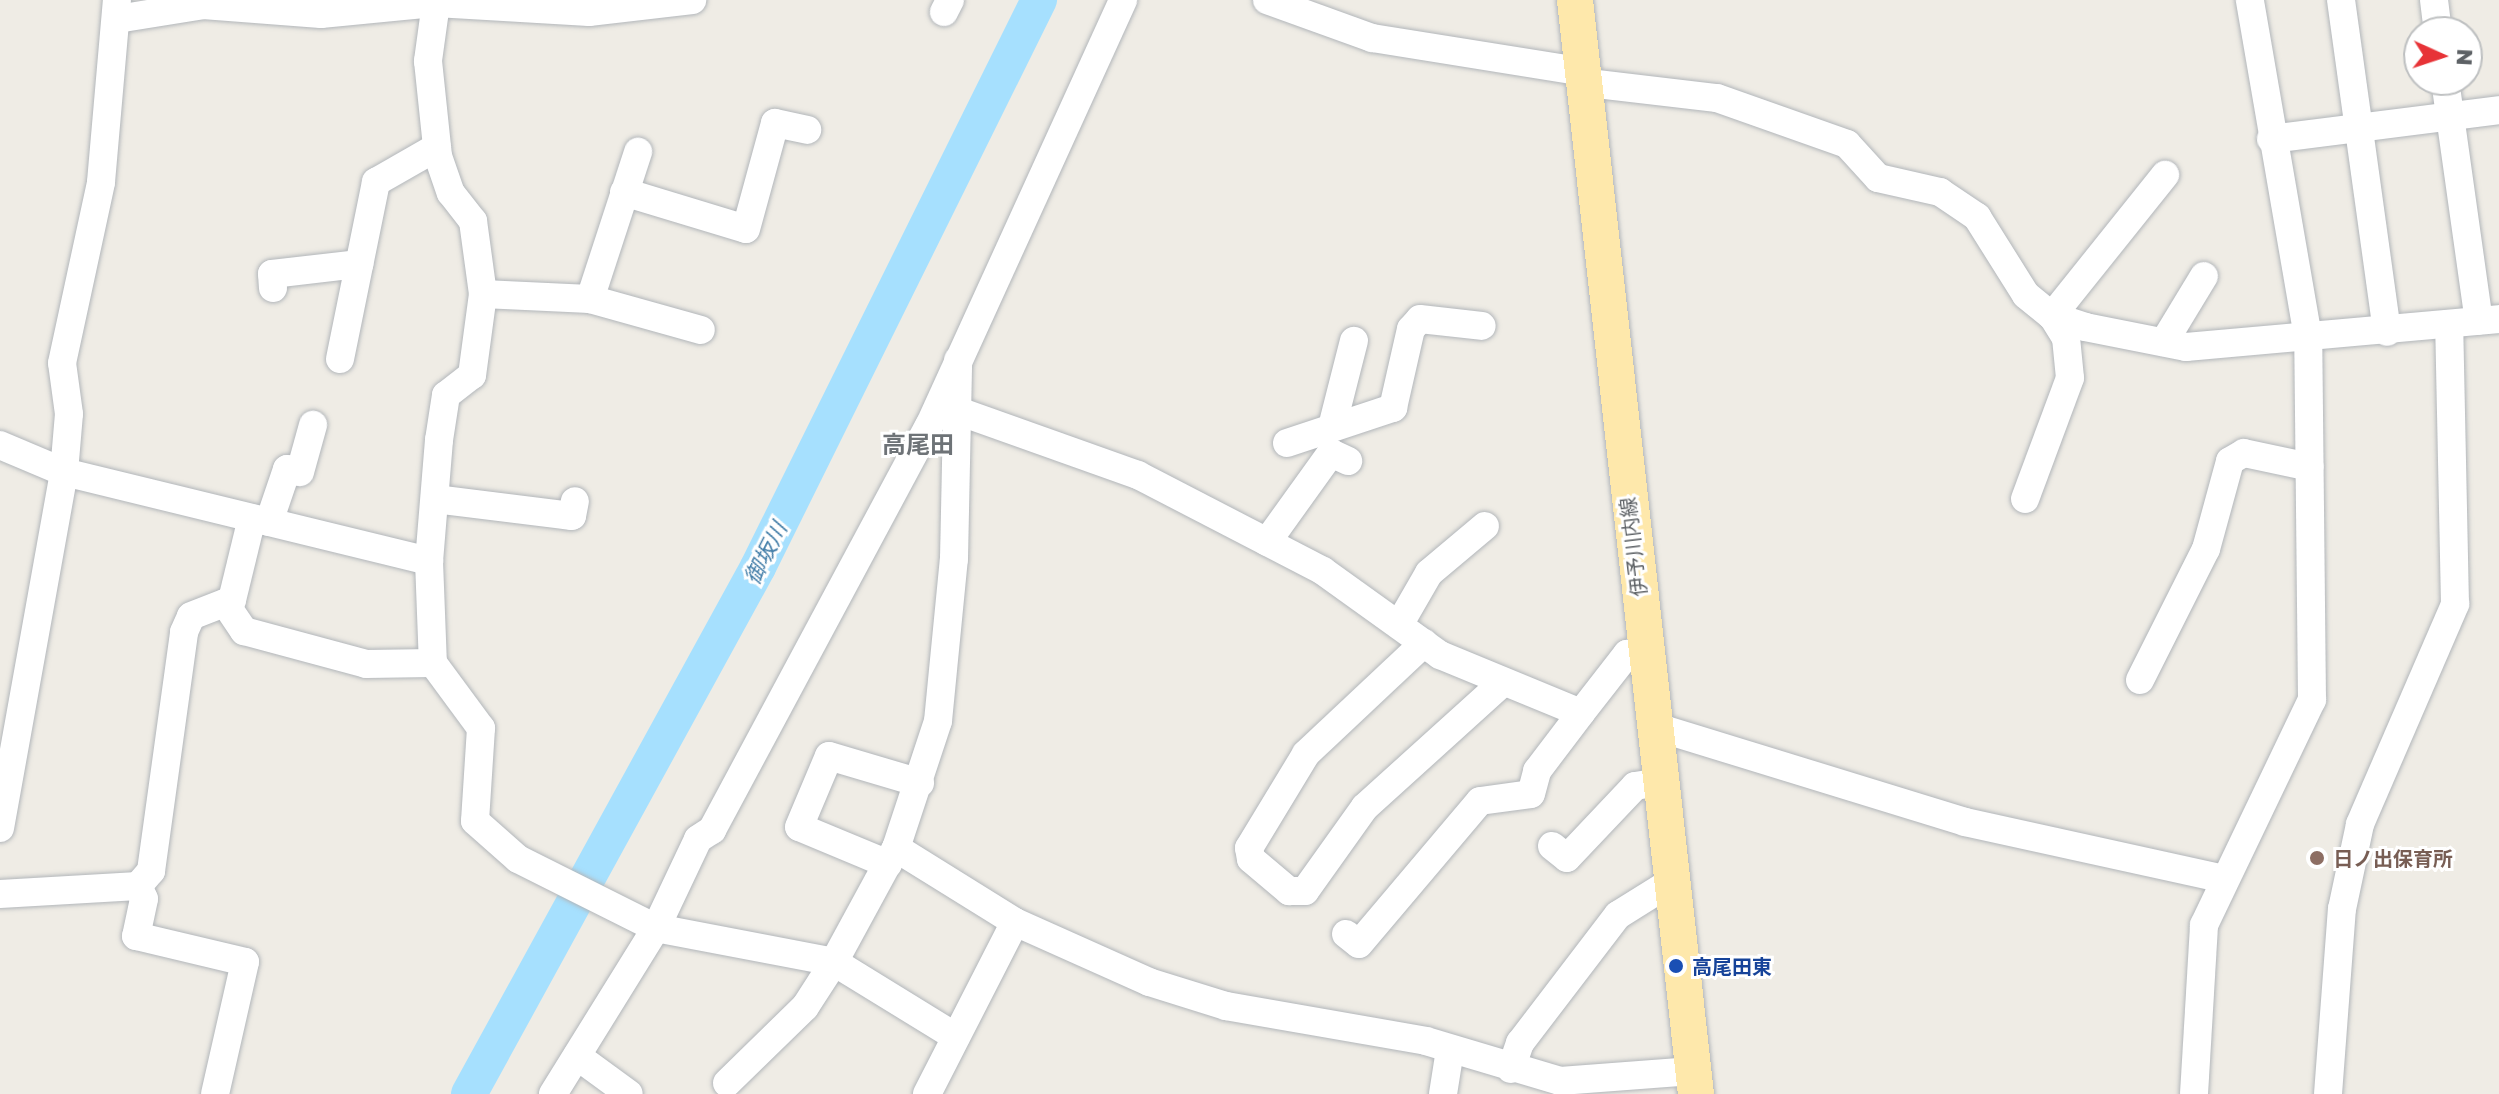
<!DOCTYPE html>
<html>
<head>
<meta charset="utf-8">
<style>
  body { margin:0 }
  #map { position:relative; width:2499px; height:1094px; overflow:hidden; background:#efece5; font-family:"Golos Text","Noto Sans JP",sans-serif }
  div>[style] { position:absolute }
  .river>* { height:36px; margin:-18px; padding:0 18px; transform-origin:18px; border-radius:18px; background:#a6e0fe }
  .roads { filter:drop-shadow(0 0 2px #b2b6ba) drop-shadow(0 0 2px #b2b6ba) }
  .minor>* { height:28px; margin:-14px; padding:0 14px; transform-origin:14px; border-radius:14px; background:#fff }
  .major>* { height:36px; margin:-18px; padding:0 18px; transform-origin:18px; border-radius:18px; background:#fee8ab }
  .dots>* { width:22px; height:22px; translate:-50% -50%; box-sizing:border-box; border:4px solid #fff; border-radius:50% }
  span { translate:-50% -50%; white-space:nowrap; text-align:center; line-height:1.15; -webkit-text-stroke:6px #fff; paint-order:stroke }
  .street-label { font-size:20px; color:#5d6165 }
  .education-label { font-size:20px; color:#785e54; font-weight:700 }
  .left { translate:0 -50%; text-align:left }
  .transit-label { font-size:20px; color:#164399; font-weight:700 }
  .water-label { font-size:22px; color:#407ca7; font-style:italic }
  .quarter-label { font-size:24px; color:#6e7377; font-weight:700 }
  .north { position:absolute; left:2403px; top:16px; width:80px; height:80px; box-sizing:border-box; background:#fff; border:2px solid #bec0c1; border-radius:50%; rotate:93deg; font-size:22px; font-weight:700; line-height:32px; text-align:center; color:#5d6165 }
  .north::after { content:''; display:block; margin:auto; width:28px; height:36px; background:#e73337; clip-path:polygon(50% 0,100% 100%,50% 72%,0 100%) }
</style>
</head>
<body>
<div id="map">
  <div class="river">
    <div style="left:469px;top:1094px;width:601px;rotate:-61.26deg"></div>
    <div style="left:758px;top:567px;width:633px;rotate:-63.64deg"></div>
  </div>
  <div class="roads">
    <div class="minor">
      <div style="left:1267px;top:0;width:112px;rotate:19.9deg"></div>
      <div style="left:1372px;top:38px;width:210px;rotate:9.1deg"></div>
      <div style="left:2341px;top:0;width:335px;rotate:82.1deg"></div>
      <div style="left:2434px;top:0;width:32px;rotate:83deg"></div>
      <div style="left:436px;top:3px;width:59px;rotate:97.9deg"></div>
      <div style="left:428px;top:61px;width:96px;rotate:84deg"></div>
      <div style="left:438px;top:156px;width:39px;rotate:71deg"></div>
      <div style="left:451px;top:193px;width:36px;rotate:52deg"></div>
      <div style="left:473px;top:221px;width:74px;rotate:82.2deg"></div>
      <div style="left:483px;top:294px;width:82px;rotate:97.7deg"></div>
      <div style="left:472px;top:375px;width:33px;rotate:142deg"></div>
      <div style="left:446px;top:395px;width:46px;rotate:98.8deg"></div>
      <div style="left:439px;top:440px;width:121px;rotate:94.7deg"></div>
      <div style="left:429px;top:561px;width:102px;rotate:87.8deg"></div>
      <div style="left:433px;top:663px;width:81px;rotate:53.6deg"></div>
      <div style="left:481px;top:728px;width:93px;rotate:93.7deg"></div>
      <div style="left:475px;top:821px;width:57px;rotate:41.5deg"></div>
      <div style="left:518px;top:859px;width:154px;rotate:26.6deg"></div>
      <div style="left:656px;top:928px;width:181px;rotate:10.8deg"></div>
      <div style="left:834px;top:962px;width:130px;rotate:-61.5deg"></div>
      <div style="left:896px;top:848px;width:134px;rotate:-71.7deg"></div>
      <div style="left:938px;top:721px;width:163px;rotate:-84.4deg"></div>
      <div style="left:954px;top:559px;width:199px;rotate:-88.8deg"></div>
      <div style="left:944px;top:12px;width:13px;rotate:-63deg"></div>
      <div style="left:117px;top:19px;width:87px;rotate:-9.2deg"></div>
      <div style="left:203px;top:5px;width:118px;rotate:4.4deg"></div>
      <div style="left:321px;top:14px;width:116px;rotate:-5.5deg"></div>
      <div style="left:436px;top:3px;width:153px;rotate:3.4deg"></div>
      <div style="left:589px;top:12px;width:104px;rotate:-6.6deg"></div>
      <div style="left:2445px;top:80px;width:243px;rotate:82deg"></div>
      <div style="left:1580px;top:82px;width:138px;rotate:6.7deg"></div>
      <div style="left:1717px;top:98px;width:138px;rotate:19.5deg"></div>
      <div style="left:1847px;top:144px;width:46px;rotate:47.6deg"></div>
      <div style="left:1878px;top:178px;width:64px;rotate:12.7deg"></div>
      <div style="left:1940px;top:192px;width:45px;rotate:34deg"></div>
      <div style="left:1977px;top:217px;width:92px;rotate:57.9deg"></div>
      <div style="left:2026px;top:295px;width:33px;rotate:39deg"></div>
      <div style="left:2052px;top:316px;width:35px;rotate:18deg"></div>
      <div style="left:2085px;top:327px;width:103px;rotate:11.2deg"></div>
      <div style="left:2186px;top:347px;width:314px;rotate:-5.1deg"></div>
      <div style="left:2271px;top:139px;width:230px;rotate:-7.2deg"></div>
      <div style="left:624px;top:192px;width:127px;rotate:16.9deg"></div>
      <div style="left:746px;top:229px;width:110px;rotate:-74.7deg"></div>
      <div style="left:775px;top:123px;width:33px;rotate:12deg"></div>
      <div style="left:273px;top:288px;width:14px;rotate:-94deg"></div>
      <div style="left:272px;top:274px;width:88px;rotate:-6.6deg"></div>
      <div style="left:483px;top:294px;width:107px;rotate:2.7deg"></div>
      <div style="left:590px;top:299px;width:115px;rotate:15.6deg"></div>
      <div style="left:590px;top:299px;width:155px;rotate:-71.9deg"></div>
      <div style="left:2164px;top:342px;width:77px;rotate:-58.8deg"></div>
      <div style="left:340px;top:359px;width:181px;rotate:-78.5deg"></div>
      <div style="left:376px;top:182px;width:70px;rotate:-29.8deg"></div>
      <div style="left:958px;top:411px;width:191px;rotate:19.6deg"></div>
      <div style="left:1138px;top:475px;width:208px;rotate:27.4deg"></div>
      <div style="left:1323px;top:571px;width:144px;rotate:35.7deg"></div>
      <div style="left:1440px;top:655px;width:152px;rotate:22.4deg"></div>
      <div style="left:1581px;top:713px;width:75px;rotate:-52.1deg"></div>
      <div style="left:1627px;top:654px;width:18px;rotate:-6deg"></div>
      <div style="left:1332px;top:427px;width:89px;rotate:-75.7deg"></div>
      <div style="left:1287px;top:443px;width:112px;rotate:-18.3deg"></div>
      <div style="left:1393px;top:408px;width:81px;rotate:-77.2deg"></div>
      <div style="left:1411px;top:329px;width:13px;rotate:-48deg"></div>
      <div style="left:1420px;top:319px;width:62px;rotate:6.4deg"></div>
      <div style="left:0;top:445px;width:69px;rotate:22.9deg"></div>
      <div style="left:64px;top:472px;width:376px;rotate:13.7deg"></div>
      <div style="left:435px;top:499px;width:138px;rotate:7.1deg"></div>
      <div style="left:572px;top:516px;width:15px;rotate:-79deg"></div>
      <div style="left:2025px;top:499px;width:129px;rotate:-69.6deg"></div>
      <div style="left:2070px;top:378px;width:40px;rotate:-95.7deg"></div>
      <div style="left:2066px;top:338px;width:26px;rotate:-122deg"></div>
      <div style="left:2052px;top:316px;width:181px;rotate:-51.3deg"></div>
      <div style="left:269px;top:522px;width:56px;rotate:-71.2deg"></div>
      <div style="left:287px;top:469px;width:13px;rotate:13deg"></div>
      <div style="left:300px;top:472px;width:49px;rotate:-74.5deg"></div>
      <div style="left:1267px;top:542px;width:110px;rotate:-54.3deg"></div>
      <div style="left:1331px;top:453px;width:19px;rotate:25deg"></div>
      <div style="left:225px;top:603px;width:34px;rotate:56deg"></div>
      <div style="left:244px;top:631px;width:126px;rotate:15.1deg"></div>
      <div style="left:366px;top:664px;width:67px;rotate:-0.9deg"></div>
      <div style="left:1399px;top:625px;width:60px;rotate:-60deg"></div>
      <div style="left:1429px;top:573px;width:73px;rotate:-40deg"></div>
      <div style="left:1424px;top:643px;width:162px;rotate:136.8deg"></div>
      <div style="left:1306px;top:754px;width:110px;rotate:121.2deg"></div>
      <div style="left:1249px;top:848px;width:11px;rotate:80deg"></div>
      <div style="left:1251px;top:859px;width:50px;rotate:40.1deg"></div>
      <div style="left:1289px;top:891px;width:16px"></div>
      <div style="left:1305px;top:891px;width:103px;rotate:-54.5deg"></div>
      <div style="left:1365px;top:807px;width:185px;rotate:-42.1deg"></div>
      <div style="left:2140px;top:680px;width:147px;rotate:-63.3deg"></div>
      <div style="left:2206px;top:549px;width:91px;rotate:-74.7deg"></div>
      <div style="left:2230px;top:461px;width:16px;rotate:-30deg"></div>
      <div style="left:2244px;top:453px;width:67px;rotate:12deg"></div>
      <div style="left:1653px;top:726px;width:326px;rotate:17.1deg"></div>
      <div style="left:1965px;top:822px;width:265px;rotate:12.4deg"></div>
      <div style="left:0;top:828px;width:362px;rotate:-79.8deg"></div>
      <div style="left:64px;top:472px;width:58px;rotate:-85.1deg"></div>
      <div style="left:69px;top:414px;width:51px;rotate:-97.8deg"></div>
      <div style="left:62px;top:363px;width:185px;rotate:-77.8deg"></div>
      <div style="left:101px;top:182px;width:183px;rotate:-85deg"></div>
      <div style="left:1552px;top:846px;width:19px;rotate:39deg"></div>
      <div style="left:1567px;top:858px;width:99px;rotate:-46.6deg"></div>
      <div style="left:1635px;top:786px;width:24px;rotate:-9deg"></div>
      <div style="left:896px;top:848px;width:140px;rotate:31.9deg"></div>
      <div style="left:1015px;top:922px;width:147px;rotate:24.1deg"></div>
      <div style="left:1149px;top:982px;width:81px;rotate:17.3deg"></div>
      <div style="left:1226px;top:1006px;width:203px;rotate:9.9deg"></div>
      <div style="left:1426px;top:1041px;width:140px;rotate:16.6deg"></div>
      <div style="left:1560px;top:1081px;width:133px;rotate:-4.3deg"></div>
      <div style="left:888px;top:864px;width:96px;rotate:-157.4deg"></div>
      <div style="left:799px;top:827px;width:77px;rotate:-67.1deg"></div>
      <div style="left:829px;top:756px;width:95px;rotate:16.5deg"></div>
      <div style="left:138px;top:886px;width:14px;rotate:65deg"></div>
      <div style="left:144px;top:899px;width:38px;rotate:102deg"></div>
      <div style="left:136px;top:936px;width:112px;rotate:13.4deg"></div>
      <div style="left:245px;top:962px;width:135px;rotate:102.8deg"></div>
      <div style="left:0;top:894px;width:138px;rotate:-3.3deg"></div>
      <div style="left:138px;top:886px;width:20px;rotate:-49deg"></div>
      <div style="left:151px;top:871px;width:241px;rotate:-82.1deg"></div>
      <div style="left:184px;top:632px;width:17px;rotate:-66deg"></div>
      <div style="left:191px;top:616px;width:44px;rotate:-21.3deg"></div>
      <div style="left:232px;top:600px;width:84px;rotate:-76.3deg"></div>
      <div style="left:1346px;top:934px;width:16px;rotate:38deg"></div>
      <div style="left:1359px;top:944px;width:187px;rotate:-49.8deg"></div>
      <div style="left:1480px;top:801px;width:51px;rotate:-7.8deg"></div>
      <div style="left:1531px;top:794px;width:24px;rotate:-75deg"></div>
      <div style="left:1537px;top:771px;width:73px;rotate:-52.8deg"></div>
      <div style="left:577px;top:1056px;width:64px;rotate:36.2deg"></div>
      <div style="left:1511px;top:1069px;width:28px;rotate:-71deg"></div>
      <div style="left:1520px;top:1043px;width:161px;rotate:-52.6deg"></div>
      <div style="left:1618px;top:915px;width:62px;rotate:-31.9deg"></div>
      <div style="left:727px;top:1083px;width:109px;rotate:-44.3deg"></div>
      <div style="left:805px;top:1007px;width:54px;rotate:-57.2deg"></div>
      <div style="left:834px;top:962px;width:143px;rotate:31.6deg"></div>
      <div style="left:553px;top:1094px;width:195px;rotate:-58.2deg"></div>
      <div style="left:656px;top:928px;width:98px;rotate:-64.7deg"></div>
      <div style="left:698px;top:839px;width:17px;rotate:-33deg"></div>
      <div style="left:712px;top:830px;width:459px;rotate:-61.8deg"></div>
      <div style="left:929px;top:426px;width:468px;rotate:-65.5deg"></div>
      <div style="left:927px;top:1094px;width:193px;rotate:-62.9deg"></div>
      <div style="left:1443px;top:1094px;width:45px;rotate:-81deg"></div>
      <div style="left:2194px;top:1094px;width:169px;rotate:-86.6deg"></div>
      <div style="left:2204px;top:925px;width:250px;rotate:-64.4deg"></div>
      <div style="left:2312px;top:700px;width:363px;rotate:-90.6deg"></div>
      <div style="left:2308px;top:337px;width:342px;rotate:-99.8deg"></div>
      <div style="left:2328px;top:1094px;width:186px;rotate:-85.7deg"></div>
      <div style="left:2342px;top:909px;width:87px;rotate:-78deg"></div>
      <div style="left:2360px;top:824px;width:240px;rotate:-66.6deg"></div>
      <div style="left:2455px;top:604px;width:277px;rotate:-91.2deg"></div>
    </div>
    <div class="major">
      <div style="left:1575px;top:0;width:1101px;rotate:83.69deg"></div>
    </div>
  </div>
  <div class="dots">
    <div style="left:2317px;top:858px;background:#8d6e63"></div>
    <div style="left:1676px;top:966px;background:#1a4fb4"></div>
  </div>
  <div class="street-label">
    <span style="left:1633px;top:547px;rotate:-97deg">伊予川内線</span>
  </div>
  <div class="education-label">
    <span class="left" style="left:2333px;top:858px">日ノ出保育所</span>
  </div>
  <div class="transit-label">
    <span class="left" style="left:1692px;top:966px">高尾田東</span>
  </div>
  <div class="water-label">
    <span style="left:765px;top:553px;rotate:-63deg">御坂川</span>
  </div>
  <div class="quarter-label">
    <span style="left:918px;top:444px">高尾田</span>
  </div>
  <div class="north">N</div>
</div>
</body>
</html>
